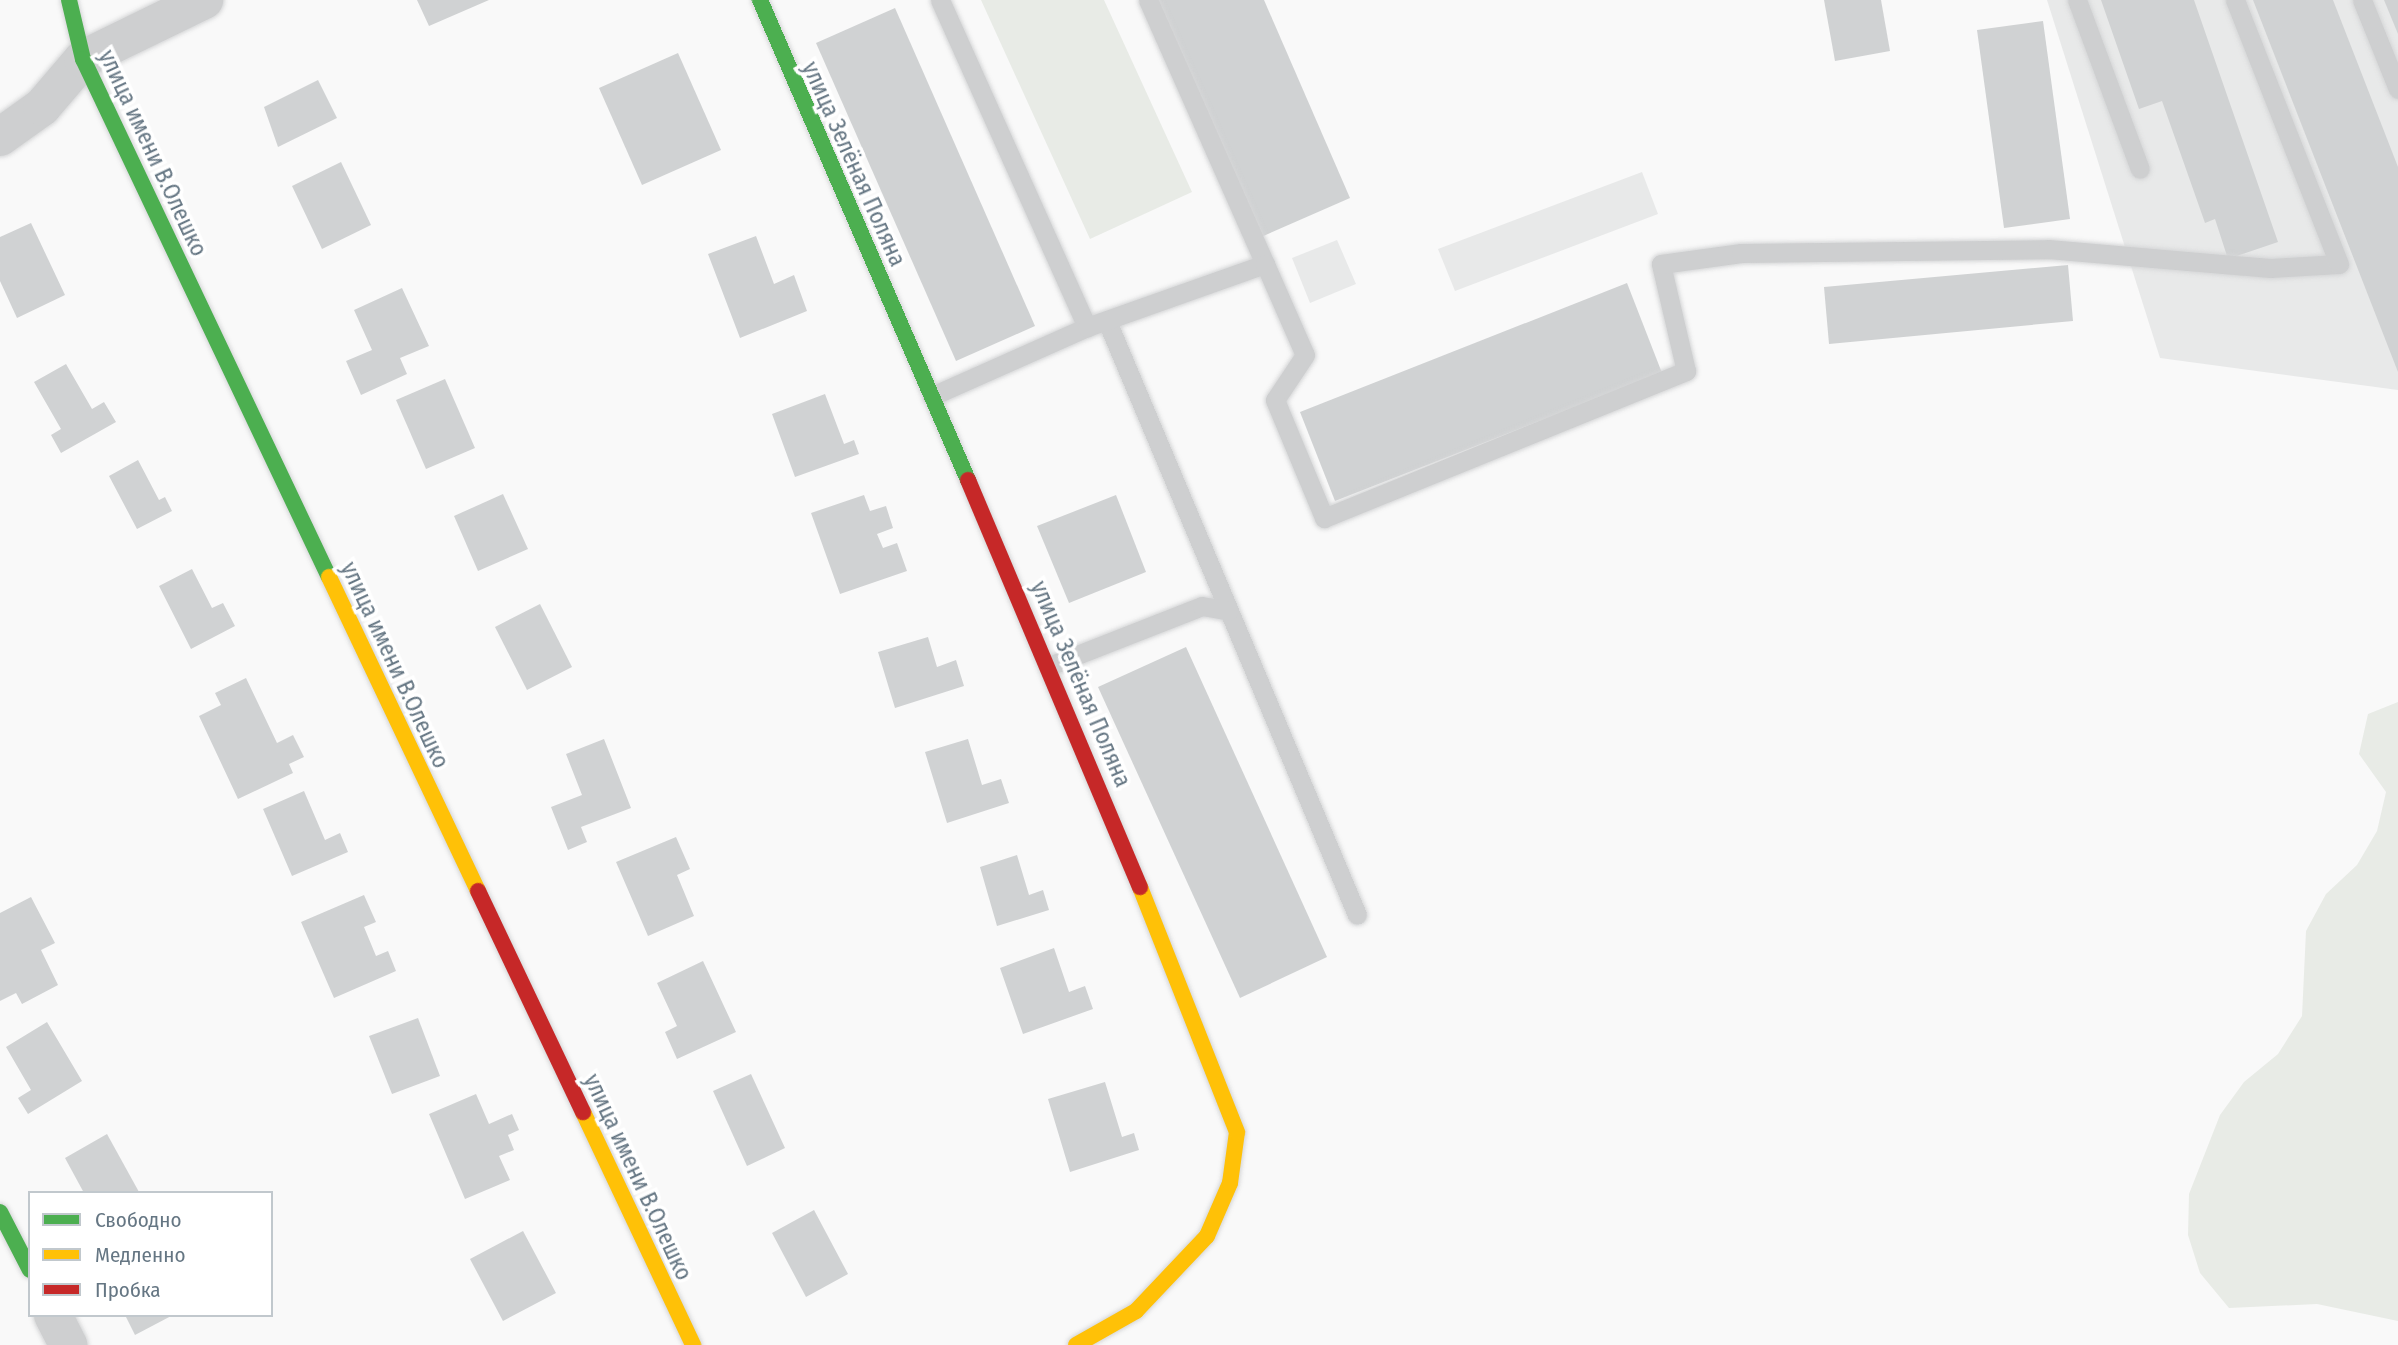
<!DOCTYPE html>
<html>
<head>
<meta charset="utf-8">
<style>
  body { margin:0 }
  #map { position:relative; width:2398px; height:1345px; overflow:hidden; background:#f9f9f9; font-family:"Fira Sans Condensed",sans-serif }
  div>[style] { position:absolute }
  .built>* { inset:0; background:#e8e9e9 }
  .green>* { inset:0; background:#e8ebe6 }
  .building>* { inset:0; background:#d0d2d3 }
  .roads { filter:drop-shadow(0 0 2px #d5d6d7) drop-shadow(0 0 2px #d5d6d7) }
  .lane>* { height:19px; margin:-9.5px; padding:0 9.5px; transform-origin:9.5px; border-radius:9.5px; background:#cecfd0 }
  .street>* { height:38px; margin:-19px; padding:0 19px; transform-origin:19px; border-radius:19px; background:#cecfd0 }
  .fast>* { height:16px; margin:-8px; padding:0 8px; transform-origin:8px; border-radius:8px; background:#4caf50 }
  .slow>* { height:16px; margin:-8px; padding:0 8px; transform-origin:8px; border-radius:8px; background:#ffc107 }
  .jam>* { height:16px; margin:-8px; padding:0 8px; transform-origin:8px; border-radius:8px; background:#c62828 }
  span { translate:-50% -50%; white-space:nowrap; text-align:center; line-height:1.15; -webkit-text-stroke:7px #fff; paint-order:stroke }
  .street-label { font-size:23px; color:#657683 }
  .legend { position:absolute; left:28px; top:1191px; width:245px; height:126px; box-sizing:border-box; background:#fff; border:2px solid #c1c8cd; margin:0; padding:9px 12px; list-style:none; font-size:21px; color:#657683 }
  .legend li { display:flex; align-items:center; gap:14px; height:35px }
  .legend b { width:35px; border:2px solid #c1c8cd }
</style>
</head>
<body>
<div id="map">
  <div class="built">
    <div style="clip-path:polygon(2047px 0,2398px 0,2398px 390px,2160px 358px)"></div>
    <div style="clip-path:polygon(1642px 172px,1658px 214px,1455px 291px,1438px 249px)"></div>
    <div style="clip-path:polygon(1337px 240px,1356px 284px,1310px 303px,1292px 258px)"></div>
  </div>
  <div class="green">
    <div style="clip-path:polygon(981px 0,1104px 0,1192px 192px,1090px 239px)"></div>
    <div style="clip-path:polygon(2398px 702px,2398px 1321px,2317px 1304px,2229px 1308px,2200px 1273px,2188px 1235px,2189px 1194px,2220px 1115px,2244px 1082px,2278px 1054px,2302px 1016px,2306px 931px,2326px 894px,2357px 865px,2377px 831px,2386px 792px,2359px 754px,2368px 714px)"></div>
  </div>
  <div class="building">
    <div style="clip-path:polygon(417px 0,489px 0,429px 26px)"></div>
    <div style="clip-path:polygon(1156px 0,1264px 0,1350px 198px,1261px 237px)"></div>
    <div style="clip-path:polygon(1824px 0,1881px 0,1890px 51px,1835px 61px)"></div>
    <div style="clip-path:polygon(2101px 0,2194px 0,2278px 242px,2228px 259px,2215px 219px,2205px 223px,2162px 101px,2139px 109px)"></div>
    <div style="clip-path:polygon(2253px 0,2333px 0,2398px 167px,2398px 372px)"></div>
    <div style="clip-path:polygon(2384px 0,2398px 0,2398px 34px)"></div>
    <div style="clip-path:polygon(895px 8px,1035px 326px,956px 361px,816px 43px)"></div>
    <div style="clip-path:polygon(2043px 21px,2070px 219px,2004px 228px,1977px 30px)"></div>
    <div style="clip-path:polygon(678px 53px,721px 150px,642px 185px,599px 88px)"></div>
    <div style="clip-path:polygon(318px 80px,337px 118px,278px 147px,264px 107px)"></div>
    <div style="clip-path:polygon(341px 162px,371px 225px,322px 249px,292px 186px)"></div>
    <div style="clip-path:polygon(31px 223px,65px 295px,17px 318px,0 281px,0 237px)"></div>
    <div style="clip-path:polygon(756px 236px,774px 284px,794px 275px,807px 311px,740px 338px,708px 254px)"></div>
    <div style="clip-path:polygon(2068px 265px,2073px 321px,1829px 344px,1824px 287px)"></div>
    <div style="clip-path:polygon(1627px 283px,1662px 373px,1335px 501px,1300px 412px)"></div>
    <div style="clip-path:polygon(402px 288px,429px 346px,400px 358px,407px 374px,361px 395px,346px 361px,372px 350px,354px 310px)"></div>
    <div style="clip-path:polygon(66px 364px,92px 409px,104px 402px,116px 422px,61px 453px,51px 435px,61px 429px,34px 382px)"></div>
    <div style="clip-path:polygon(445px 379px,475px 448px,426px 469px,396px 400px)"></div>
    <div style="clip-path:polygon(825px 394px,844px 444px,854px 440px,859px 454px,795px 477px,772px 414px)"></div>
    <div style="clip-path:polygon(138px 460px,159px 500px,165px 497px,172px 511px,137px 529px,109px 476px)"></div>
    <div style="clip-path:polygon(503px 494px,528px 549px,478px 571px,454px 516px)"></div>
    <div style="clip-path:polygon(864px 495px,870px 511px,886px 506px,893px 528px,877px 534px,883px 548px,897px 543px,907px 571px,840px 594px,811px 513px)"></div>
    <div style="clip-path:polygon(1116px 495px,1146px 572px,1069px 603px,1037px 526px)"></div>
    <div style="clip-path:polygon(192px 569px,212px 608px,223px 603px,235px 626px,191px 649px,159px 586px)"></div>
    <div style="clip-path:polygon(540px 604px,572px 667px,527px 690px,495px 627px)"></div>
    <div style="clip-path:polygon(928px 637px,937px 667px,956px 660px,964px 686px,895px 708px,878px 652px)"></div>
    <div style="clip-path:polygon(1186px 647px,1327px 957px,1240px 998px,1098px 687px)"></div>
    <div style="clip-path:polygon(246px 678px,277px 743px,293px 735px,304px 757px,289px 764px,293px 773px,238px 799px,199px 716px,221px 705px,215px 693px)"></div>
    <div style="clip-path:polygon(604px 739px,631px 808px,581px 827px,587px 842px,568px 850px,551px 807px,582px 795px,566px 754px)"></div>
    <div style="clip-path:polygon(968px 739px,982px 785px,1001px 779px,1009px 803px,947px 823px,925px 752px)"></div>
    <div style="clip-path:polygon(304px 791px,325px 840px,340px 833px,348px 852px,292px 876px,263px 809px)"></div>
    <div style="clip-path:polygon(676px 837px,690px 869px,677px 875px,694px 916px,648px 936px,616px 862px)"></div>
    <div style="clip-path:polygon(1017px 855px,1029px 895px,1043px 890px,1049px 910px,997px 926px,980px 867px)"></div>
    <div style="clip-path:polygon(364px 895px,376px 922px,364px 927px,376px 956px,388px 951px,396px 971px,334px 998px,301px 922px)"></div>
    <div style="clip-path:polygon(31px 897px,55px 943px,41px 950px,58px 985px,22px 1004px,16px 993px,0 1001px,0 913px)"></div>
    <div style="clip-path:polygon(1054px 948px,1069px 992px,1085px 986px,1093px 1009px,1023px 1034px,1000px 968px)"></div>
    <div style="clip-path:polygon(703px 961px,736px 1032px,677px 1059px,665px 1032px,677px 1026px,657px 983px)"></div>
    <div style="clip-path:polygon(418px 1018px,440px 1076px,392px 1094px,369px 1036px)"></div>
    <div style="clip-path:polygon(47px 1022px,82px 1081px,28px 1114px,18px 1098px,31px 1090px,6px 1047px)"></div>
    <div style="clip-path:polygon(751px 1074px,785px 1148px,747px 1166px,713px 1091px)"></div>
    <div style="clip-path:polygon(1105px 1082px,1122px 1137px,1134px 1133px,1139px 1150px,1070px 1172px,1048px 1099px)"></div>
    <div style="clip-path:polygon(476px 1094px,489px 1124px,512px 1114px,519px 1130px,508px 1135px,514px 1150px,499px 1156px,510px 1180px,465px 1199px,429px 1114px)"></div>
    <div style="clip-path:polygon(107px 1134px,139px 1192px,137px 1193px,84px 1193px,65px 1158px)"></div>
    <div style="clip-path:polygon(814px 1210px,848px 1274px,806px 1297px,772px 1233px)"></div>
    <div style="clip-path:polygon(523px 1231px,556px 1293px,503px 1321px,470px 1259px)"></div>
    <div style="clip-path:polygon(125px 1315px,173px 1315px,135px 1335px)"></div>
  </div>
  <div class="roads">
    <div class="lane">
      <div style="left:940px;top:0;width:359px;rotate:65.8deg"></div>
      <div style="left:1148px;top:0;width:289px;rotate:66.1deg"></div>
      <div style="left:2077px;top:0;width:180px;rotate:69.6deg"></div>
      <div style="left:2362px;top:0;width:96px;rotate:68deg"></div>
      <div style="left:1107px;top:321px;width:644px;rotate:67.17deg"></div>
      <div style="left:932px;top:396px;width:170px;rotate:-24deg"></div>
      <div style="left:1087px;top:327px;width:189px;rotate:-19.5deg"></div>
      <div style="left:1265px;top:264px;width:99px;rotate:66.3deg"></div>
      <div style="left:1305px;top:355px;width:54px;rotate:123.7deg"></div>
      <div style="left:1275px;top:400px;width:128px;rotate:67.4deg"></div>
      <div style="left:1324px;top:518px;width:391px;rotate:-22.1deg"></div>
      <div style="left:1686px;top:371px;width:110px;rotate:-103.2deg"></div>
      <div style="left:1661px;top:264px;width:81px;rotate:-7.8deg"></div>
      <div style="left:1741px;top:253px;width:307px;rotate:-0.7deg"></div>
      <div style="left:2048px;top:249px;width:223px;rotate:4.9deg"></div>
      <div style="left:2270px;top:268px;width:69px;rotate:-3.3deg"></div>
      <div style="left:2339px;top:264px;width:284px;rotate:-111.5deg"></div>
      <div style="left:1049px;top:666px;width:164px;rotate:-21.4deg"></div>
      <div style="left:1202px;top:606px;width:27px;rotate:10deg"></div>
    </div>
    <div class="street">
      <div style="left:0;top:137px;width:52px;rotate:-35.5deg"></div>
      <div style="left:42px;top:107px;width:63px;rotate:-49.5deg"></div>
      <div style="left:83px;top:59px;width:135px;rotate:-26deg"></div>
      <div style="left:53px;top:1315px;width:34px;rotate:63deg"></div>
    </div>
    <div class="fast">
      <div style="left:69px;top:0;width:61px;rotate:76.7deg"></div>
      <div style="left:83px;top:59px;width:573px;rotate:64.6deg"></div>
      <div style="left:760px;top:0;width:523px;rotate:66.57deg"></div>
      <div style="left:0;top:1212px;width:65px;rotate:62.7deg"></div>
    </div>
    <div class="slow">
      <div style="left:329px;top:577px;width:348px;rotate:64.6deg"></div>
      <div style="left:583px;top:1112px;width:258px;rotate:64.7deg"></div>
      <div style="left:1076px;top:1345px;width:69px;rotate:-29.5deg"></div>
      <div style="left:1136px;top:1311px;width:103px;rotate:-46.6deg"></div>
      <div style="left:1207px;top:1236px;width:58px;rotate:-66.5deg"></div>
      <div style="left:1230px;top:1183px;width:51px;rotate:-82.2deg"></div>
      <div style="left:1237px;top:1132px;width:264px;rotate:-111.6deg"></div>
    </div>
    <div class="jam">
      <div style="left:968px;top:480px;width:442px;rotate:67.1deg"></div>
      <div style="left:478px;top:891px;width:245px;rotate:64.6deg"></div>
    </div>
  </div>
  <div class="street-label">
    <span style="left:153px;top:153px;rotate:65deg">улица имени В.Олешко</span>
    <span style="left:854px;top:164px;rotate:66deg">улица Зелёная Поляна</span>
    <span style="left:395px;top:665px;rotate:65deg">улица имени В.Олешко</span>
    <span style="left:1081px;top:684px;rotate:67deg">улица Зелёная Поляна</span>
    <span style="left:638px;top:1177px;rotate:65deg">улица имени В.Олешко</span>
  </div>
  <ul class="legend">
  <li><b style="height:9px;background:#4caf50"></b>Свободно</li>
  <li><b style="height:9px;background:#ffc107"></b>Медленно</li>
  <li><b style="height:9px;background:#c62828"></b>Пробка</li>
  </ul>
</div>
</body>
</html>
